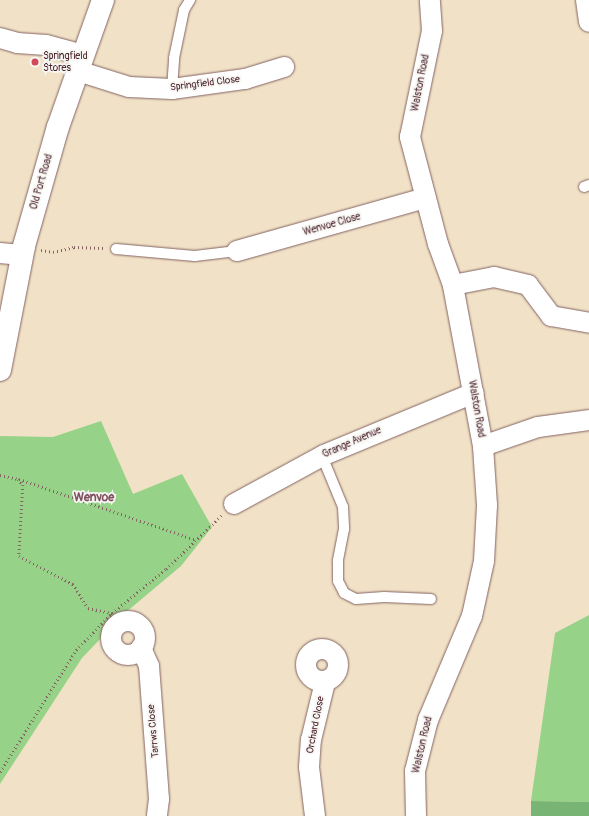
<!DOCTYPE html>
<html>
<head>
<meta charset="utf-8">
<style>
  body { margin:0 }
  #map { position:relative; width:589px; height:816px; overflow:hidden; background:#f1e2c7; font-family:Pangolin,sans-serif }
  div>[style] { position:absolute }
  .green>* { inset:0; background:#96d287 }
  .forest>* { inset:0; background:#78b474 }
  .path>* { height:2.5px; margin-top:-1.25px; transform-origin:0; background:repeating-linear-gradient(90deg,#846362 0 1px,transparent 0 4px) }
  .roads { filter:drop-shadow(0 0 1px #846362) drop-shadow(0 0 1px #846362) }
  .lane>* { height:10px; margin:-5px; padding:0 5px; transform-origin:5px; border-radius:5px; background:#fff }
  .street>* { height:20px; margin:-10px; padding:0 10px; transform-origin:10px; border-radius:10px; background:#fff }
  .street>.ring { margin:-10px; padding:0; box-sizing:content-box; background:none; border:20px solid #fff; border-radius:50% }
  .secondary>* { height:22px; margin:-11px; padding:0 11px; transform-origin:11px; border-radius:11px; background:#fff }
  .dots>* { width:11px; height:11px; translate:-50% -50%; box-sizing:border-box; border:2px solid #f6f6f2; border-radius:50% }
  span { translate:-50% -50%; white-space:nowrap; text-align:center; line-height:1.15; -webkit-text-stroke:3.5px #f6f6f2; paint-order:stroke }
  .poi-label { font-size:10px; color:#4a1f2b }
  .left { translate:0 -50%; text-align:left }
  .street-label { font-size:10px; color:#4a1f2b }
  .quarter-label { font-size:12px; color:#805160; font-weight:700 }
</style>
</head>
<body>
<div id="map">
  <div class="green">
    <div style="clip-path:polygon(101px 421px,133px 494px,182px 474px,212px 527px,181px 566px,125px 613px,82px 658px,0 784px,0 436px,53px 437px)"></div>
    <div style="clip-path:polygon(589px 615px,589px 802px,531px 801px,555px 633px)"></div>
  </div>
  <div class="forest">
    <div style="clip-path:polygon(531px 801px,589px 802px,589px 816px,531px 816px)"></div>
  </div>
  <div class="path">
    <div style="left:41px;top:250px;width:12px;rotate:9deg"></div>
    <div style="left:53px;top:252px;width:22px;rotate:-13deg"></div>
    <div style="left:74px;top:247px;width:30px;rotate:2deg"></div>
    <div style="left:0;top:475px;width:18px;rotate:13deg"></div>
    <div style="left:18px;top:479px;width:8px;rotate:50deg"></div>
    <div style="left:23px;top:485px;width:71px;rotate:93.2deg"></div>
    <div style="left:19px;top:556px;width:61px;rotate:27.4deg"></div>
    <div style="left:73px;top:584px;width:28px;rotate:58deg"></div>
    <div style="left:88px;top:608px;width:25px;rotate:12deg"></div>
    <div style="left:112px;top:613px;width:14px;rotate:78deg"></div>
    <div style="left:19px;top:479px;width:187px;rotate:19deg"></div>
    <div style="left:0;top:772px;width:144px;rotate:-58.1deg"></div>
    <div style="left:76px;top:650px;width:52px;rotate:-45.8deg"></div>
    <div style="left:112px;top:613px;width:70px;rotate:-39.2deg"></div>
    <div style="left:166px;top:569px;width:78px;rotate:-44deg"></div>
  </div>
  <div class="roads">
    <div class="lane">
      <div style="left:172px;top:89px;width:31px;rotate:-86deg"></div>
      <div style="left:174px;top:58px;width:49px;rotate:-78.2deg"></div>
      <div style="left:184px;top:10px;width:12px;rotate:-59deg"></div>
      <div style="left:584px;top:187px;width:5px;rotate:-22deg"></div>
      <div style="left:116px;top:249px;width:79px;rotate:5.1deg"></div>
      <div style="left:195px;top:256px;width:42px;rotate:-6.8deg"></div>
      <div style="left:322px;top:456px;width:55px;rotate:67.6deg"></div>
      <div style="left:343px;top:507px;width:22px;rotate:87deg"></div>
      <div style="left:344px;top:529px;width:33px;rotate:101deg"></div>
      <div style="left:338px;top:561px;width:20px;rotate:90deg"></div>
      <div style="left:338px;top:581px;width:13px;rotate:63deg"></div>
      <div style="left:344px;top:593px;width:13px;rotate:27deg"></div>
      <div style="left:356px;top:599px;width:28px;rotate:-4deg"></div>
      <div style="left:384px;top:597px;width:47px;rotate:2.4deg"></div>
    </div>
    <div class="street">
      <div style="left:586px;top:0;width:22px;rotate:82deg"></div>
      <div style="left:0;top:38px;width:18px;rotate:16deg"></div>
      <div style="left:17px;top:43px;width:29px;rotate:4deg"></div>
      <div style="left:46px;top:45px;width:39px;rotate:15deg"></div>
      <div style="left:78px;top:71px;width:53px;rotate:17.4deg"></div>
      <div style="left:129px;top:87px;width:43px;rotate:2.7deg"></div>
      <div style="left:172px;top:89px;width:74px;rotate:-7.8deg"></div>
      <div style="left:245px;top:79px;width:41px;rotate:-17.1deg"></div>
      <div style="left:237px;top:251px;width:196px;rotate:-15.7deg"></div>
      <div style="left:0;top:253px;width:22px;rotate:5deg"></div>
      <div style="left:453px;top:285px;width:42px;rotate:-11deg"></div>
      <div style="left:494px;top:277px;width:35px;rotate:13deg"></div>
      <div style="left:528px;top:285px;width:39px;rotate:53deg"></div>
      <div style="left:551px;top:316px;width:39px;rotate:10deg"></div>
      <div style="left:483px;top:446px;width:58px;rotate:-19.1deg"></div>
      <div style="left:538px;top:427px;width:51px;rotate:-7.8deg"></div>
      <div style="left:234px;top:504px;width:102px;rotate:-28.6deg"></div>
      <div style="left:324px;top:455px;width:162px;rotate:-22.5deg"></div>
      <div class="ring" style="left:111px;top:621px;width:14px;height:14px"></div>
      <div style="left:141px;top:648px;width:20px;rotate:66deg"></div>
      <div style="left:149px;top:666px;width:133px;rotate:85.7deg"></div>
      <div style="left:159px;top:799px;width:17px;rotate:97deg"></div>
      <div class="ring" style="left:306px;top:649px;width:12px;height:12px"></div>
      <div style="left:315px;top:816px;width:49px;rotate:-97deg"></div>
      <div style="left:309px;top:767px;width:27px;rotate:-86deg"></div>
      <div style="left:311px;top:740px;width:60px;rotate:-76.4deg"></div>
      <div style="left:416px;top:816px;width:45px;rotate:-91.3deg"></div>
      <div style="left:415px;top:771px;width:53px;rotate:-75.7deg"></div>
      <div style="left:428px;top:720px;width:113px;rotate:-67.1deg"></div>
      <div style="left:472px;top:616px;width:56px;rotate:-77.7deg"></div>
      <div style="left:484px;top:561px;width:56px;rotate:-86.9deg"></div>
      <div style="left:487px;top:505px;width:59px;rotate:-93.9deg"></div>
      <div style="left:483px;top:446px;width:164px;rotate:-100.6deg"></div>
      <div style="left:453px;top:285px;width:44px;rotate:-110.1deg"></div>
      <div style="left:438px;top:244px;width:111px;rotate:-104.7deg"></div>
      <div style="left:410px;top:137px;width:108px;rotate:-78.3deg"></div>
      <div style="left:432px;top:31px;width:31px;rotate:-94deg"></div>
    </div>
    <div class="secondary">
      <div style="left:0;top:370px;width:126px;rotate:-79deg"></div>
      <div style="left:24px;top:246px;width:124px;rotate:-74.1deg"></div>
      <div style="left:58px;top:127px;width:135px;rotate:-70.5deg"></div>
    </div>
  </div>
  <div class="dots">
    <div style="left:35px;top:62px;background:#d1495b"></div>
  </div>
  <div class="poi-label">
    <span class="left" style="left:43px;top:62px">Springfield<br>Stores</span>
  </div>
  <div class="street-label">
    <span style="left:421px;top:83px;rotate:-79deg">Walston Road</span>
    <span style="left:205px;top:84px;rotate:-7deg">Springfield Close</span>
    <span style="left:42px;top:182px;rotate:-74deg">Old Port Road</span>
    <span style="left:332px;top:225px;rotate:-16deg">Wenvoe Close</span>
    <span style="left:476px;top:409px;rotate:80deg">Walston Road</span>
    <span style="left:352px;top:443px;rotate:-24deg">Grange Avenue</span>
    <span style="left:316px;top:725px;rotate:-79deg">Orchard Close</span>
    <span style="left:154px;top:731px;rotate:-95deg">Tarrws Close</span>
    <span style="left:423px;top:745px;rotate:-77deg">Walston Road</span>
  </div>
  <div class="quarter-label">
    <span style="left:94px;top:498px">Wenvoe</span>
  </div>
</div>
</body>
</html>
